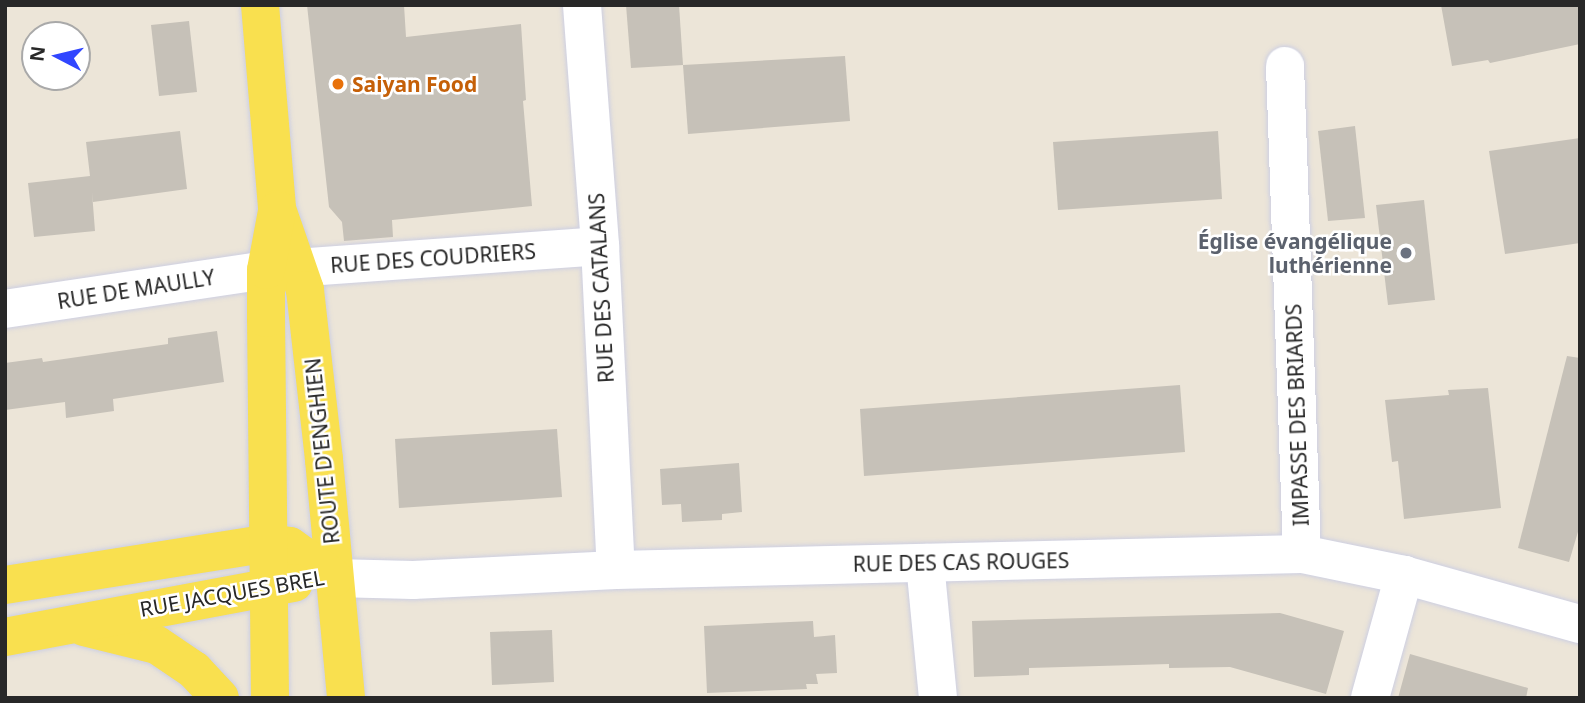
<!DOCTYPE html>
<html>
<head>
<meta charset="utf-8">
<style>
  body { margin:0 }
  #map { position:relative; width:1585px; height:703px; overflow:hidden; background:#ece5d8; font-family:"Noto Sans",sans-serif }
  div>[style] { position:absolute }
  .building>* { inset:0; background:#c6c1b8 }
  .roads { filter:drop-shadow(0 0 2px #cdcfe2) drop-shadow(0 0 2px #cdcfe2) }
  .minor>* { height:38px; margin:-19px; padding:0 19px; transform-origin:19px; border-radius:19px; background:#fff }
  .major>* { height:38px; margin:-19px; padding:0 19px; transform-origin:19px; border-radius:19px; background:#f9e04f }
  .dots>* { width:19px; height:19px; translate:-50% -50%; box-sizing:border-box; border:4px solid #fff; border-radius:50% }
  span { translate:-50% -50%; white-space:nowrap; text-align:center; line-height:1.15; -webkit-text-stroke:5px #fff; paint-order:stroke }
  .food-label { font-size:21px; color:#c56008; font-weight:700 }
  .left { translate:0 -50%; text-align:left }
  .worship-label { font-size:21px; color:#5b616d; font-weight:700 }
  .right { translate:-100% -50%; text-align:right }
  .street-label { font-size:21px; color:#282828 }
  .frame { position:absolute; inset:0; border:7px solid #282828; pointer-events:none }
  .north { position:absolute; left:21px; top:21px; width:70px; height:70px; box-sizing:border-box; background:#fff; border:2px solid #a9a9a9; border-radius:50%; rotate:277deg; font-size:19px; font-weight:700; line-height:28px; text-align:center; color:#282828 }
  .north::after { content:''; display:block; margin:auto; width:24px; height:32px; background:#3146ff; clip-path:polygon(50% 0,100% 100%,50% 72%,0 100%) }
</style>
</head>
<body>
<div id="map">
  <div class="building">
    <div style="clip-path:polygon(307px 5px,404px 5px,406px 37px,521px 24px,526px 100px,523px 101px,532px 206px,392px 220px,393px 237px,344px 241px,342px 222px,329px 207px)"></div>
    <div style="clip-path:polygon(626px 5px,679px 5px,683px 65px,631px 68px)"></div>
    <div style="clip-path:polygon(1441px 5px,1580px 5px,1580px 44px,1490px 63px,1488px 60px,1452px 66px)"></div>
    <div style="clip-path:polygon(189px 21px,197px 92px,159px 96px,151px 25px)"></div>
    <div style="clip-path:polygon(845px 56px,850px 121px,688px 134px,683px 65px)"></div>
    <div style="clip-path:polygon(1355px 126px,1365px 218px,1328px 221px,1318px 131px)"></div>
    <div style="clip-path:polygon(180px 131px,187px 189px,93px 202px,92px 192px,95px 231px,34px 237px,28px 183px,90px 176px,86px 142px)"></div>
    <div style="clip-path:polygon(1218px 131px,1222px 199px,1058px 210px,1053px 142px)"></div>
    <div style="clip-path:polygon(1580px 138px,1580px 243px,1505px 254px,1489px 151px)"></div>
    <div style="clip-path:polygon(1424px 200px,1435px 300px,1388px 305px,1376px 205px)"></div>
    <div style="clip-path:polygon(217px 331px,224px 382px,113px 399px,114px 411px,66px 418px,65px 402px,5px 410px,5px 363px,42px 358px,43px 362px,168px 344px,168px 338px)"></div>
    <div style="clip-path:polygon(1567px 356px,1580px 358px,1580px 525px,1569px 562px,1518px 548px)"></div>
    <div style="clip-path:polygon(1180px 385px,1185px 452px,864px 476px,860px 409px)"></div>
    <div style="clip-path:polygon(1488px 388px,1501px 508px,1404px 519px,1398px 461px,1392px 462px,1385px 400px,1449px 395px,1448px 390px)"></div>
    <div style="clip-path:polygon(557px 429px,562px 497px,399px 508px,395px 439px)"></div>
    <div style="clip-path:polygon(739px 463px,742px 512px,722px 514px,722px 520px,682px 522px,681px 504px,662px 505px,660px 469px)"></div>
    <div style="clip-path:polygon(1280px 613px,1344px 631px,1326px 694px,1230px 667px,1169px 668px,1169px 664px,1029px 668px,1029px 675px,974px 677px,972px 621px)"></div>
    <div style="clip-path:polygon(813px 621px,814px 637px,835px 635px,837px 673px,816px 674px,818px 684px,806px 684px,807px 689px,707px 693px,704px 626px)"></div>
    <div style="clip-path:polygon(552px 630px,554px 682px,492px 685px,490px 632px)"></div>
    <div style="clip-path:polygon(1410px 654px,1528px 688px,1526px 698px,1398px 698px)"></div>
  </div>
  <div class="roads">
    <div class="minor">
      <div style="left:582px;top:5px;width:242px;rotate:85.7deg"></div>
      <div style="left:600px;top:246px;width:324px;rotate:87.2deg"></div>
      <div style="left:1285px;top:66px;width:488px;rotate:88deg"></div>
      <div style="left:5px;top:309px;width:264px;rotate:-8.5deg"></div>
      <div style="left:266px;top:270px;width:335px;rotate:-4.1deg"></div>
      <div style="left:925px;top:563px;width:136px;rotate:84.5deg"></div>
      <div style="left:334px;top:578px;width:79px;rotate:1.5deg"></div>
      <div style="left:413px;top:580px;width:203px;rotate:-2.8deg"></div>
      <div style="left:616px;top:570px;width:686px;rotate:-1.34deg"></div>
      <div style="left:1302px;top:554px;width:104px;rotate:11.6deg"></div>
      <div style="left:1404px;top:575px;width:183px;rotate:15.6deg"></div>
      <div style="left:1370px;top:698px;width:128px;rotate:-74.5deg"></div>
    </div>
    <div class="major">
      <div style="left:260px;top:5px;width:205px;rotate:85.2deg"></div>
      <div style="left:277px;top:209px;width:86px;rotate:70.9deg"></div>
      <div style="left:305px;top:290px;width:171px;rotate:83.6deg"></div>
      <div style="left:324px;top:460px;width:239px;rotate:84.7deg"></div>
      <div style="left:5px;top:585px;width:268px;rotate:-9deg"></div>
      <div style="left:270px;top:543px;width:20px;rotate:9deg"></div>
      <div style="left:290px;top:546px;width:54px;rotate:36deg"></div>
      <div style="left:84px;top:627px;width:75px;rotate:13.9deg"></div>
      <div style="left:157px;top:645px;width:45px;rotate:34deg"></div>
      <div style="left:194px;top:670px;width:38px;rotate:47deg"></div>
      <div style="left:5px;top:637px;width:294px;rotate:-10.6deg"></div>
      <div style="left:270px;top:698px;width:380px;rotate:-90.6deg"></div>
      <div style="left:266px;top:318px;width:48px;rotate:-90deg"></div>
      <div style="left:266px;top:270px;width:60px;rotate:-79.4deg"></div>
    </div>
  </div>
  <div class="dots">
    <div style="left:338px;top:84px;background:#e8710a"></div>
    <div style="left:1406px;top:253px;background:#6b7280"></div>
  </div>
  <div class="food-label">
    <span class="left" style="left:352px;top:84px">Saiyan Food</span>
  </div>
  <div class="worship-label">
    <span class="right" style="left:1392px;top:253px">Église évangélique<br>luthérienne</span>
  </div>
  <div class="street-label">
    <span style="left:433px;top:258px;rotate:-4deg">RUE DES COUDRIERS</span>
    <span style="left:601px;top:288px;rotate:-93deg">RUE DES CATALANS</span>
    <span style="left:136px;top:289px;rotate:-9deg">RUE DE MAULLY</span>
    <span style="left:1297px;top:415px;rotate:-92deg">IMPASSE DES BRIARDS</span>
    <span style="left:322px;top:451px;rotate:-96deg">ROUTE D'ENGHIEN</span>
    <span style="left:961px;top:562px;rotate:-1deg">RUE DES CAS ROUGES</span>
    <span style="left:232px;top:593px;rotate:-10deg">RUE JACQUES BREL</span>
  </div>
  <div class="frame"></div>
  <div class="north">N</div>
</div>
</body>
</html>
